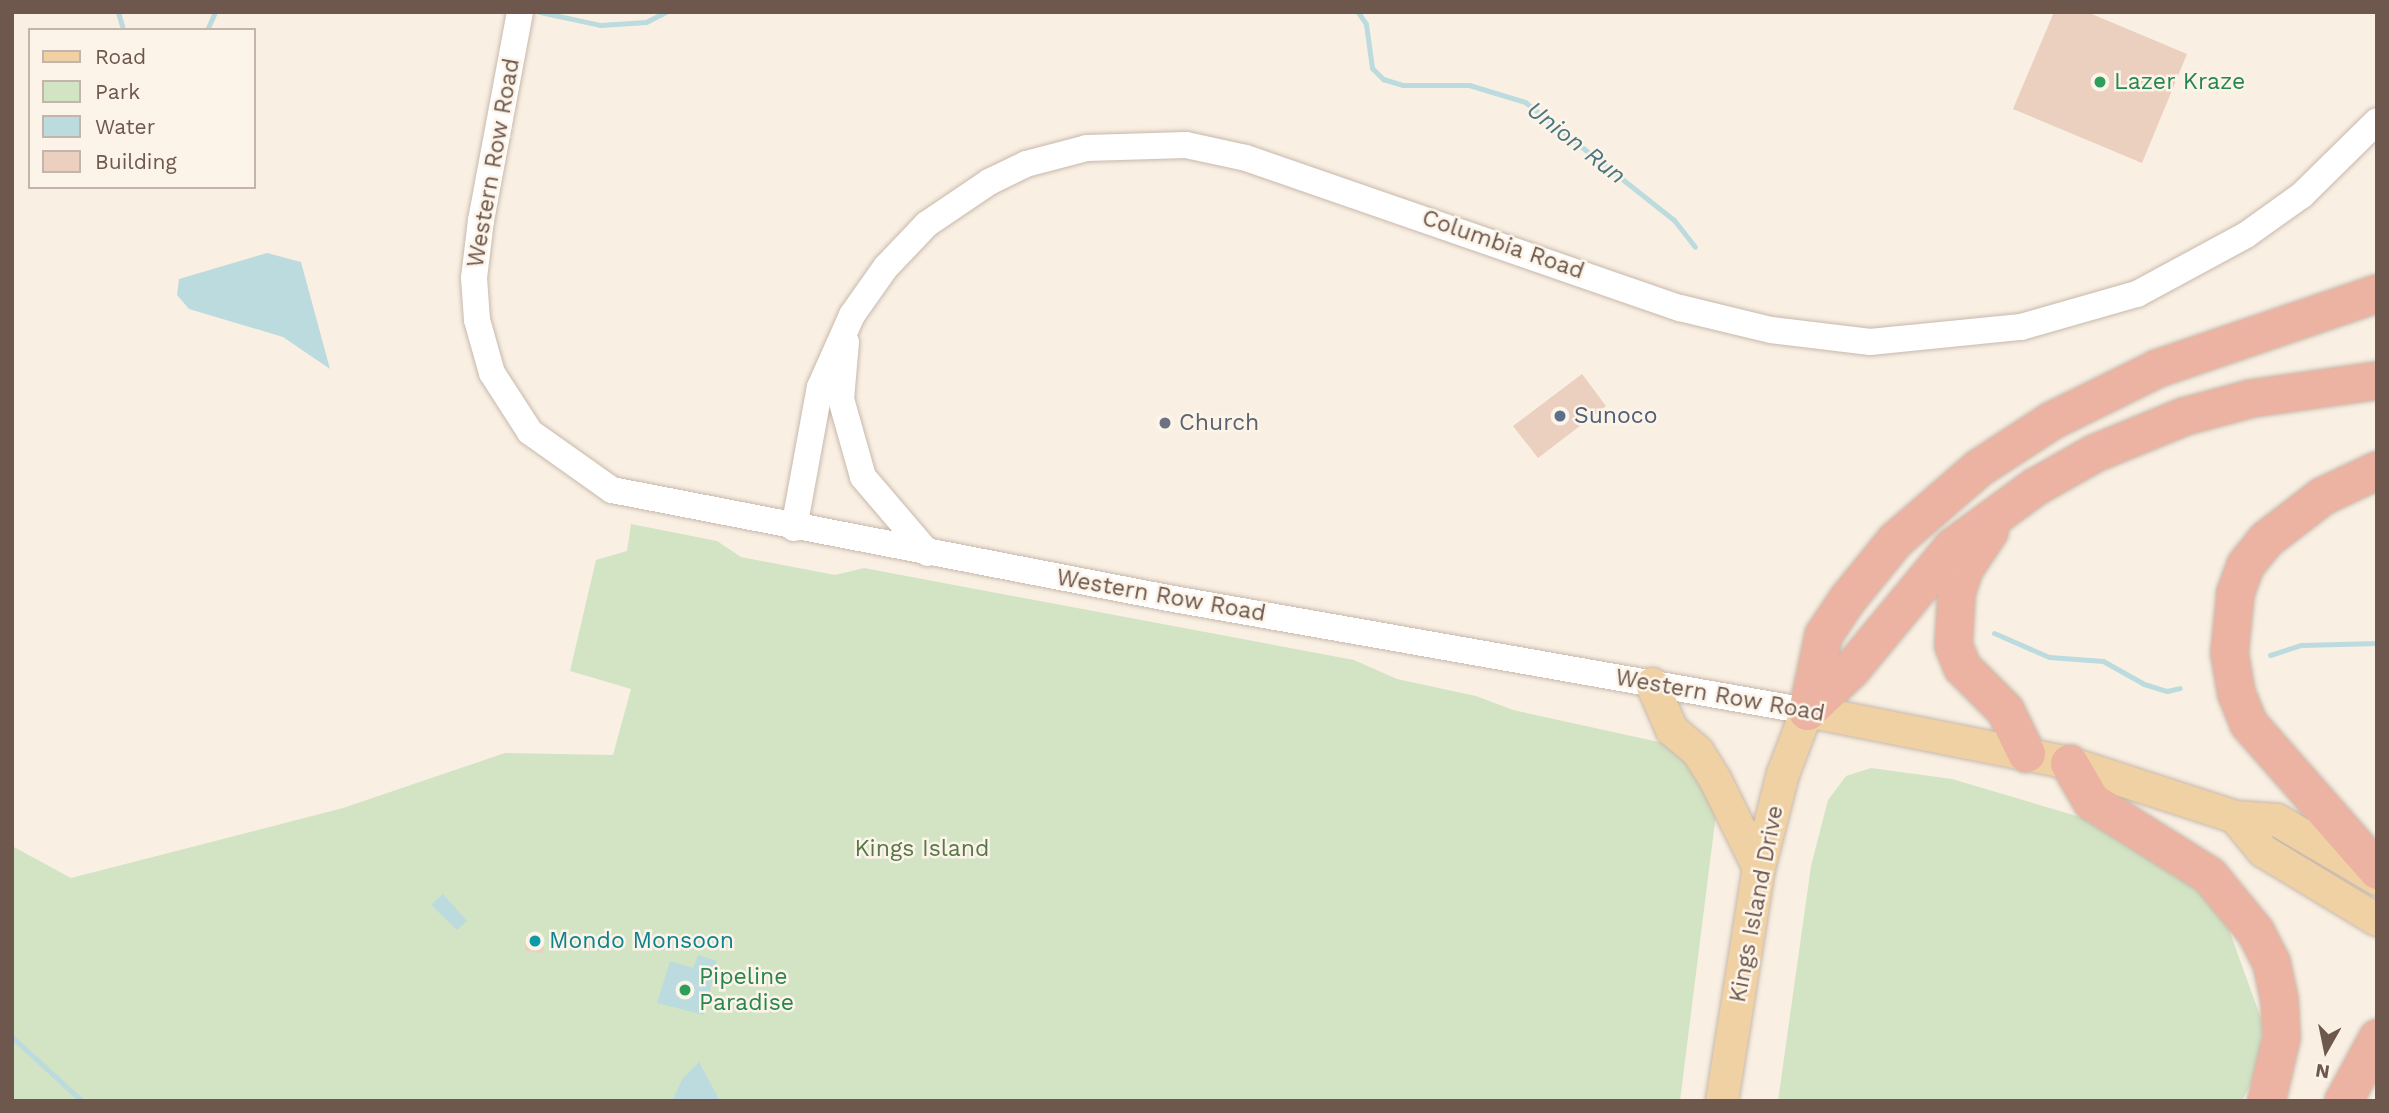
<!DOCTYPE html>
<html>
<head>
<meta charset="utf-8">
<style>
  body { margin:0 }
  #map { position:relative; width:2389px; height:1113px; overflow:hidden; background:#f9f0e3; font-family:"Work Sans",sans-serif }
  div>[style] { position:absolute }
  .green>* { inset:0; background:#d2e4c4 }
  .water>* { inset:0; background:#bbdbdf }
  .stream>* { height:5px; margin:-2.5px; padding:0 2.5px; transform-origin:2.5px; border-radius:2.5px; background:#bbdbdf }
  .building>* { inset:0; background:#ebcfbf }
  .roads { filter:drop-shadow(0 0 2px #c8b8ac) drop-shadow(0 0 2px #c8b8ac) }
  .minor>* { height:26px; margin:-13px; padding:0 13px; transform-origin:13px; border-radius:13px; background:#fff }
  .major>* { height:32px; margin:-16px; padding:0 16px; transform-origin:16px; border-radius:16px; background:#f0d1a3 }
  .highway>* { height:37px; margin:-18.5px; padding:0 18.5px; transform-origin:18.5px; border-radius:18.5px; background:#ecb3a2 }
  .dots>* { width:19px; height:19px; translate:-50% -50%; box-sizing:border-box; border:4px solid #fcf4e9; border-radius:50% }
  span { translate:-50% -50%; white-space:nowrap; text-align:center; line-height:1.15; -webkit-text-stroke:5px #fcf4e9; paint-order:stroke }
  .leisure-label { font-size:23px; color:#27864d }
  .left { translate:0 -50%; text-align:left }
  .street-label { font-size:23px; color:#6e574d }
  .service-label { font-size:23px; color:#4e5e75 }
  .worship-label { font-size:23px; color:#5b616d }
  .park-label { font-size:23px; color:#587849 }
  .culture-label { font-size:23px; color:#0d838f }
  .water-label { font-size:24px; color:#4a777f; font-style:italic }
  .frame { position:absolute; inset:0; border:14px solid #6e574d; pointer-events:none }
  .legend { position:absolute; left:28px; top:28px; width:228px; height:161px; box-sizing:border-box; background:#fcf4e9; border:2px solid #c3b5ab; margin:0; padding:9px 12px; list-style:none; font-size:21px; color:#6e574d }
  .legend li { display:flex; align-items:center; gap:14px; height:35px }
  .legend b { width:35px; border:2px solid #c3b5ab }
  .north { position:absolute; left:2291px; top:1015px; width:70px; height:70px; -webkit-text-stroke:5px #fcf4e9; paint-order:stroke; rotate:189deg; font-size:19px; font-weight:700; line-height:28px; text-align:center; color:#6e574d }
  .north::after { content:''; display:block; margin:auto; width:24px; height:32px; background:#6e574d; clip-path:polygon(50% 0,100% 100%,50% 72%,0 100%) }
</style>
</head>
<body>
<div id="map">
  <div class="green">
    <div style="clip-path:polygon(631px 524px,717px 541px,741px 557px,835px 575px,864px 568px,1354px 660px,1397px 679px,1476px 696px,1513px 710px,1668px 744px,1696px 767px,1716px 814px,1680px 1101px,12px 1101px,12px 846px,71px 878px,343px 808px,505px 753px,613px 755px,631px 689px,570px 671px,596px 560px,627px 551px)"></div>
    <div style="clip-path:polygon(1871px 768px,1952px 779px,2141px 835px,2187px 869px,2228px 927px,2262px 1021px,2260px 1066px,2242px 1101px,1778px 1101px,1811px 866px,1828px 800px,1846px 776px)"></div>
  </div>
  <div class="water">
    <div style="clip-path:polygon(267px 253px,301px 262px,330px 369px,283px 337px,189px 309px,177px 295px,179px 279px)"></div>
    <div style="clip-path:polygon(443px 894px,467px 921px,457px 930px,431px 905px)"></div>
    <div style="clip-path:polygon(698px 955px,717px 961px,704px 1015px,657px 1003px,670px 961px,693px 968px)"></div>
    <div style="clip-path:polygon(699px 1062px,720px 1101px,672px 1101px,683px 1078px)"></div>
  </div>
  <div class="stream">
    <div style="left:118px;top:12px;width:19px;rotate:74deg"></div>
    <div style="left:540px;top:12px;width:61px;rotate:12.2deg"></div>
    <div style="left:600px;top:25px;width:46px;rotate:-3.7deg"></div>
    <div style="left:646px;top:22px;width:22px;rotate:-27deg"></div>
    <div style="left:1358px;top:12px;width:14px;rotate:56deg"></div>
    <div style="left:1366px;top:24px;width:44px;rotate:82.2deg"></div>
    <div style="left:1372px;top:68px;width:16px;rotate:45deg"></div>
    <div style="left:1383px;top:79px;width:21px;rotate:17deg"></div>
    <div style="left:1403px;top:85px;width:66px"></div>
    <div style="left:1469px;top:85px;width:59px;rotate:16.9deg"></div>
    <div style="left:1525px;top:102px;width:190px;rotate:38.4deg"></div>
    <div style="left:1674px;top:220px;width:34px;rotate:52deg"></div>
    <div style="left:207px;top:30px;width:20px;rotate:-66deg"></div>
    <div style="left:1994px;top:633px;width:60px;rotate:23.6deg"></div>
    <div style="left:2049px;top:657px;width:54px;rotate:4.2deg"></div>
    <div style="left:2103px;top:661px;width:47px;rotate:29.3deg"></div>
    <div style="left:2144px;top:684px;width:24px;rotate:17deg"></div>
    <div style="left:2167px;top:691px;width:13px;rotate:-13deg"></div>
    <div style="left:2270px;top:655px;width:33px;rotate:-18deg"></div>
    <div style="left:2301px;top:645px;width:76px;rotate:-1.5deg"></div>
    <div style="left:12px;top:1037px;width:95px;rotate:42.4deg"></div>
  </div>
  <div class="building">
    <div style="clip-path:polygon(2054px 12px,2087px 12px,2187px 54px,2142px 163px,2013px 109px)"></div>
    <div style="clip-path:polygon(1582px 374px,1606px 406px,1538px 458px,1513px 426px)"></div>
    <div style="clip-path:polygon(526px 935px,544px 937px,543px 953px,525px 951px)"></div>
  </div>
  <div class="roads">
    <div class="minor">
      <div style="left:520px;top:12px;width:212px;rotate:100.6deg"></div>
      <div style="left:481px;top:220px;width:58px;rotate:96.9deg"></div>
      <div style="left:474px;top:278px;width:42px;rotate:85.9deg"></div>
      <div style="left:477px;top:320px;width:55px;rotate:74.2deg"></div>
      <div style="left:492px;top:373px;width:70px;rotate:57.2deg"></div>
      <div style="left:530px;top:432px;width:100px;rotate:35.3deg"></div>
      <div style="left:612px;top:490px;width:566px;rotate:10.99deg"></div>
      <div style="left:1168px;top:598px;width:649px;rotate:10.03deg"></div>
      <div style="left:846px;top:342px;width:57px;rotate:95deg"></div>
      <div style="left:841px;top:399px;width:81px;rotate:74.2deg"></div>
      <div style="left:863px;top:477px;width:100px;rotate:49.5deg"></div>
      <div style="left:794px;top:528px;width:143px;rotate:-79.6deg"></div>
      <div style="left:820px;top:387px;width:79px;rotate:-66deg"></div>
      <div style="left:852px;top:315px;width:59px;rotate:-54.7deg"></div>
      <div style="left:886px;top:267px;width:59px;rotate:-46.4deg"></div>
      <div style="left:927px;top:224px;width:75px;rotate:-34.1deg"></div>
      <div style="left:989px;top:182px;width:41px;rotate:-25.9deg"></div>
      <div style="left:1026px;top:164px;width:63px;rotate:-14.7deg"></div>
      <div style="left:1087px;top:148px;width:99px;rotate:-1.7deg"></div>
      <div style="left:1186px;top:145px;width:61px;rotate:12.2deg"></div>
      <div style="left:1246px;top:158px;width:459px;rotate:19.1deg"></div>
      <div style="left:1680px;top:308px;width:94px;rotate:13.6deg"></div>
      <div style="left:1771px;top:330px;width:100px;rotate:6.9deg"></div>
      <div style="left:1870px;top:342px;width:152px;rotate:-5.7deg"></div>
      <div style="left:2021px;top:327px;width:121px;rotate:-15.9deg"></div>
      <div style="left:2137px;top:294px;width:124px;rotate:-28.4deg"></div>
      <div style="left:2246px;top:235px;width:69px;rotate:-35.5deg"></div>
      <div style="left:2302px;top:195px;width:105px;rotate:-44.6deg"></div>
    </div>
    <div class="major">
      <div style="left:1652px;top:684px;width:50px;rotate:66.5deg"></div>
      <div style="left:1672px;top:730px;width:34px;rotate:40deg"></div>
      <div style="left:1698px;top:752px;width:32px;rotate:58deg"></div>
      <div style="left:1715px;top:779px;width:99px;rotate:63.7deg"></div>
      <div style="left:2235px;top:817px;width:44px;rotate:50.5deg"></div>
      <div style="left:2263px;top:851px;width:133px;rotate:31.2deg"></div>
      <div style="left:1722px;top:1101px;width:236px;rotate:-81deg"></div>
      <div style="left:1759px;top:868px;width:97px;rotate:-75.7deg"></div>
      <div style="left:1783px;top:774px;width:67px;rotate:-69.1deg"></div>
      <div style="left:1807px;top:711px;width:267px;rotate:11.2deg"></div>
      <div style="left:2069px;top:763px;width:175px;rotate:18deg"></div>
      <div style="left:2235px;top:817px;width:42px;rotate:4.1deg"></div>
      <div style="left:2277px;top:820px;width:116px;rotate:30.5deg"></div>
    </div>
    <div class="highway">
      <div style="left:2377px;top:470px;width:61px;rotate:154.7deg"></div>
      <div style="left:2322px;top:496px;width:71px;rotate:142.5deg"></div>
      <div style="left:2266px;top:539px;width:33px;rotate:129deg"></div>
      <div style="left:2245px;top:565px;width:30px;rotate:110deg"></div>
      <div style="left:2235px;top:593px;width:60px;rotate:95.7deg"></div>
      <div style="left:2229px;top:653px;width:41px;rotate:80.1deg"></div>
      <div style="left:2236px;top:693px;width:32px;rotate:68deg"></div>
      <div style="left:2248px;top:723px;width:196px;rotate:48.7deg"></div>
      <div style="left:1989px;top:531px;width:45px;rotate:124deg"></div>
      <div style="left:1964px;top:568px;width:26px;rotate:108deg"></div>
      <div style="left:1956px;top:593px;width:52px;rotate:93.3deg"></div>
      <div style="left:1953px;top:645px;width:24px;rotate:68deg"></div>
      <div style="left:1962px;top:667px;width:61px;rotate:45deg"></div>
      <div style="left:2005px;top:710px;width:48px;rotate:64deg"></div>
      <div style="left:1807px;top:711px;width:78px;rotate:-78.1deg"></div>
      <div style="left:1823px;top:635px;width:43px;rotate:-56.3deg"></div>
      <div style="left:1847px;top:599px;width:76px;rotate:-50.9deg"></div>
      <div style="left:1895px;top:540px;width:110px;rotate:-40.9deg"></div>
      <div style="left:1978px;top:468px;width:88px;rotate:-33deg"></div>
      <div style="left:2052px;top:420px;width:117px;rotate:-26.3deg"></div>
      <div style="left:2157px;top:368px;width:232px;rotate:-18.8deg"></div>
      <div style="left:1807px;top:711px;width:61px;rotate:-43.7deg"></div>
      <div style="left:1851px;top:669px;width:158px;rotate:-50.4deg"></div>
      <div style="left:1952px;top:547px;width:102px;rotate:-36.2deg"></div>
      <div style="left:2034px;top:487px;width:69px;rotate:-29.5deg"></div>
      <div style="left:2094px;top:453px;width:97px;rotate:-22.3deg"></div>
      <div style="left:2184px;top:416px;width:69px;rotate:-15deg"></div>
      <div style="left:2251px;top:398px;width:127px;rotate:-8.1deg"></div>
      <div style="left:2069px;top:763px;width:44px;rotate:59.9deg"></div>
      <div style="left:2091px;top:801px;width:139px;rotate:32.1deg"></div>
      <div style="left:2209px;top:875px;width:72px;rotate:50.6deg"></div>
      <div style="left:2255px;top:931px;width:35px;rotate:63deg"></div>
      <div style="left:2271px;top:962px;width:38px;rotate:78deg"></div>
      <div style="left:2279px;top:999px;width:38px;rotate:87deg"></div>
      <div style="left:2281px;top:1037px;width:66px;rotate:103.2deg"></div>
      <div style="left:2343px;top:1101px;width:72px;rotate:-61.6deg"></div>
    </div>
  </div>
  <div class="dots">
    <div style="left:2100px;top:82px;background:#2e9e5b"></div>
    <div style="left:1560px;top:416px;background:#5c6f8a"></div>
    <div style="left:1165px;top:423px;background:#6b7280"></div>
    <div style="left:535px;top:941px;background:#0f9aa8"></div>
    <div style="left:685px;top:990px;background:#2e9e5b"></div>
  </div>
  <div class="leisure-label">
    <span class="left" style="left:2114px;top:82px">Lazer Kraze</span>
    <span class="left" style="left:699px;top:990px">Pipeline<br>Paradise</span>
  </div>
  <div class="street-label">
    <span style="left:494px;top:163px;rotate:-80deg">Western Row Road</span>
    <span style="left:1503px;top:245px;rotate:19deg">Columbia Road</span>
    <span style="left:1161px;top:596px;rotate:10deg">Western Row Road</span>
    <span style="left:1720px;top:696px;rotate:10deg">Western Row Road</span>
    <span style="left:1757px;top:904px;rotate:-79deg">Kings Island Drive</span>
  </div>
  <div class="service-label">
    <span class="left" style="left:1574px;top:416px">Sunoco</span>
  </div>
  <div class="worship-label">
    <span class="left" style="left:1179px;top:423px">Church</span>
  </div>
  <div class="park-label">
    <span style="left:922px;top:849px">Kings Island</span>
  </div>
  <div class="culture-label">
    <span class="left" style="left:549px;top:941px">Mondo Monsoon</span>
  </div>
  <div class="water-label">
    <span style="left:1576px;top:143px;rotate:38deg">Union Run</span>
  </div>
  <div class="frame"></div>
  <ul class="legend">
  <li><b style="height:9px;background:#f0d1a3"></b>Road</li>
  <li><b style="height:19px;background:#d2e4c4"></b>Park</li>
  <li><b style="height:19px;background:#bbdbdf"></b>Water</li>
  <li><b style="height:19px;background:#ebcfbf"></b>Building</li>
  </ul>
  <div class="north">N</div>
</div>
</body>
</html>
